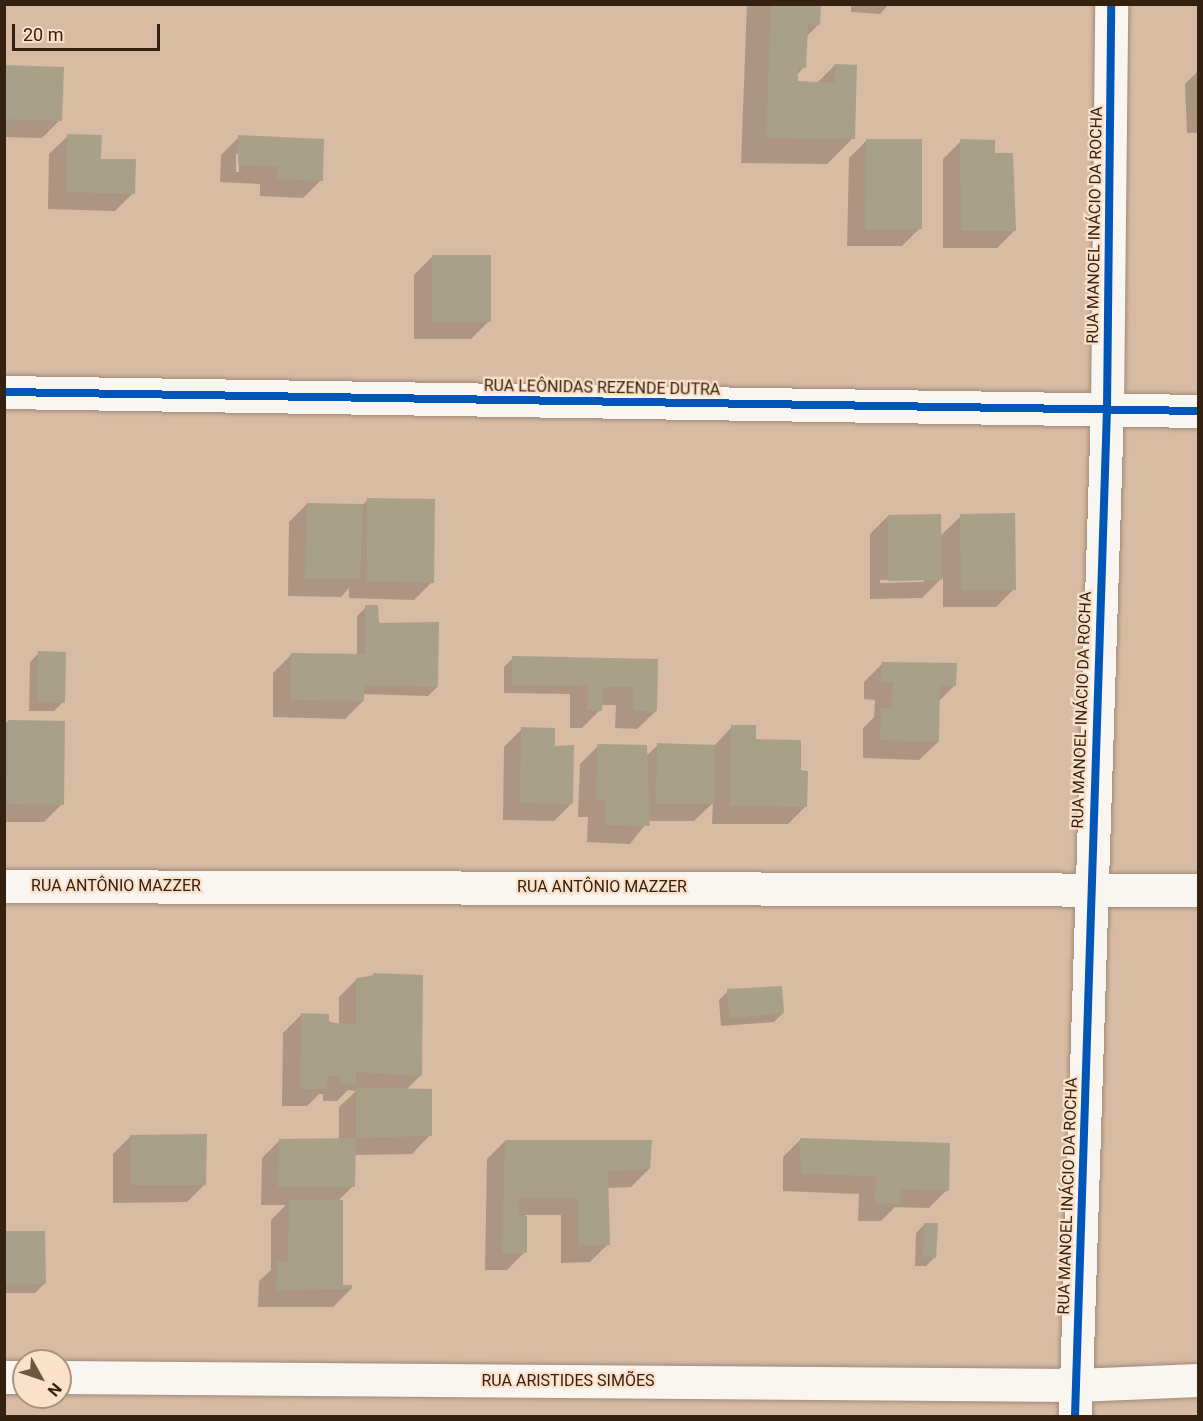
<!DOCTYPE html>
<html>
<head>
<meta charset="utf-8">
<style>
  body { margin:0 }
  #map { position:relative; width:1203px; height:1421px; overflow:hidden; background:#d7bba3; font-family:Roboto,sans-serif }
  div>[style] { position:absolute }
  .shadow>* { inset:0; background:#0003 }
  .building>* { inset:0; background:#a9a089 }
  .roads { filter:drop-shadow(0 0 2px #9f8a78) drop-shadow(0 0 2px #9f8a78) }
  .minor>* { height:33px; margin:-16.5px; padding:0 16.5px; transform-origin:16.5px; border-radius:16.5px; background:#f9f5f1 }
  .cycleway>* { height:8px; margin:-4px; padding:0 4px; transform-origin:4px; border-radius:4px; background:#0057b8 }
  span { translate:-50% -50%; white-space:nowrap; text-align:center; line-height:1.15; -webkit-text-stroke:4.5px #fbe0ca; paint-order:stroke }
  .street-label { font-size:16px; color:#34210f }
  .frame { position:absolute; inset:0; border:6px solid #34210f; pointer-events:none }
  .north { position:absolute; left:12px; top:1349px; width:60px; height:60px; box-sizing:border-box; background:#fbe0ca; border:2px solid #ab947f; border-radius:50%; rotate:130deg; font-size:16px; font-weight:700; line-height:24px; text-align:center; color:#34210f }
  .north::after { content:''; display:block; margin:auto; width:21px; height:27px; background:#6d5743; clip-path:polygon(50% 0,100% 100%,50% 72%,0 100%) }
  .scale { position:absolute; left:12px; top:24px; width:148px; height:27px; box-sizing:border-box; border:3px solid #34210f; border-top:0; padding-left:8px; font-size:18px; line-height:21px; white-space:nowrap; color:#34210f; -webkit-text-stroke:4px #fbe0ca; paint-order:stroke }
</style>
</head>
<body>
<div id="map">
  <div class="shadow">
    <div style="clip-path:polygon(747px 4px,820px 4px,819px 24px,806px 37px,804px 67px,797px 75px,796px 83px,817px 83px,835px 65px,853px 138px,827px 164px,741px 163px)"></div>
    <div style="clip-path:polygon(851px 4px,889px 4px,880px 14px,851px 12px)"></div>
    <div style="clip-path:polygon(4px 67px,60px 120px,42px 138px,4px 137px)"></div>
    <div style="clip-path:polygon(1198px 71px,1198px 133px,1187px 133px,1185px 84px)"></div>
    <div style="clip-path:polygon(68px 136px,133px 193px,115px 211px,48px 209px,49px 154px)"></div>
    <div style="clip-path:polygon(evenodd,239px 137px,321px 180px,303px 198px,260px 196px,260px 184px,220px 182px,221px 155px,239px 137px,236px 154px,239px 154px,239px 172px,236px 172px,236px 154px)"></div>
    <div style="clip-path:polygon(867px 140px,920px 228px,902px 246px,847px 246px,849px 158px)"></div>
    <div style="clip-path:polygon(961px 141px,994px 154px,1015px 230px,997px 248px,943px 248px,943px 159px)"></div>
    <div style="clip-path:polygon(432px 257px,489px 321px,471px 339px,414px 339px,414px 275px)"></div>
    <div style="clip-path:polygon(368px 500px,432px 582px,414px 600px,349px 598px,349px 588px,341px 597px,288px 596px,289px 522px,307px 504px,362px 505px)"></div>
    <div style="clip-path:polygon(evenodd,888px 516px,940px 536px,961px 516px,1014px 589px,996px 607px,943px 607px,943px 577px,922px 598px,870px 599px,870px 534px,888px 516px,924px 579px,924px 582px,880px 583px,880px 580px,924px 579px)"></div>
    <div style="clip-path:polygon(366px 607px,437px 687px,428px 696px,363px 694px,363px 701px,345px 719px,273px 717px,273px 673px,291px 655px,357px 656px,357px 616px)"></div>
    <div style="clip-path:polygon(39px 653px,63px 702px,54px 711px,29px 711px,30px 662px)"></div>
    <div style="clip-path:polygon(513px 658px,657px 660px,656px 711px,637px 729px,615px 728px,616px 705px,601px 705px,600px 710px,582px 728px,570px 728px,570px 694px,504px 693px,504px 667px)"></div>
    <div style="clip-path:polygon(882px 664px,955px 685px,938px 702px,938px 742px,919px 760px,863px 758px,863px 728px,874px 717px,875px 700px,864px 699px,864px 682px)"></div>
    <div style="clip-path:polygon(8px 721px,62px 804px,44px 822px,4px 822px,4px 725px)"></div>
    <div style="clip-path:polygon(732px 727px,799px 772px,806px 806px,788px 824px,712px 824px,713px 803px,694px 821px,648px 821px,630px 844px,587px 842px,588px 817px,578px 817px,580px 764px,598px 746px,645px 757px,658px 745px,714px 746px)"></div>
    <div style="clip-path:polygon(522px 729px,572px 803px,554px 821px,503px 820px,504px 747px)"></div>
    <div style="clip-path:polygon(374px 975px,421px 1075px,406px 1090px,430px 1135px,412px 1154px,354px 1155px,353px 1186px,338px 1201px,341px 1287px,351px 1289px,333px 1307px,258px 1307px,259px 1281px,271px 1270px,271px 1220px,286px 1205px,261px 1205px,262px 1158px,280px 1140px,339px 1140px,339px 1107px,356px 1091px,348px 1090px,337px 1101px,323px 1101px,323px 1094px,319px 1094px,307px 1106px,282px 1106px,283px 1033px,301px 1015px,339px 1024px,339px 997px,357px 979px)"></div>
    <div style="clip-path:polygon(728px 991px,783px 1013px,774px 1022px,721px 1026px,719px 1000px)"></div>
    <div style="clip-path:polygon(131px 1136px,205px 1184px,187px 1202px,113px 1203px,113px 1154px)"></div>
    <div style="clip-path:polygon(801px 1139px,947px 1190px,929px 1208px,895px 1207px,881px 1221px,858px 1221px,859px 1194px,783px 1191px,783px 1157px)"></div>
    <div style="clip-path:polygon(505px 1141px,649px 1169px,631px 1187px,607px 1188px,608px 1244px,590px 1262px,561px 1263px,561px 1215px,525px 1215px,525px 1252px,507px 1270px,485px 1270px,487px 1159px)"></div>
    <div style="clip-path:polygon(925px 1224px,935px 1257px,926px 1266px,915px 1266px,916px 1233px)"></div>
    <div style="clip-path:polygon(4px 1232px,44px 1284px,35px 1293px,4px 1293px)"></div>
  </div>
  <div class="building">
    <div style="clip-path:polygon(771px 4px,821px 4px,820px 25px,808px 24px,806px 68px,798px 68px,798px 81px,834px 83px,835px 64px,857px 65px,855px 139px,766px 138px)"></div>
    <div style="clip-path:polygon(4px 65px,64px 67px,62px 121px,4px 119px)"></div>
    <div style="clip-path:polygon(67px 134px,102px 135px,101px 159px,136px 159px,135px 194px,66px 192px)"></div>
    <div style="clip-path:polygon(238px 135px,324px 139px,323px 181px,277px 179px,278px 167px,238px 165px)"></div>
    <div style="clip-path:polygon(866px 139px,922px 139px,922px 229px,865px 229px)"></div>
    <div style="clip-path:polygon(960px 139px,995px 140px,995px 153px,1013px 153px,1016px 231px,961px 231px)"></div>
    <div style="clip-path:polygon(432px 255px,491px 255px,491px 322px,432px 322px)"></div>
    <div style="clip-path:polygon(367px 498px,435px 499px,434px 583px,367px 581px)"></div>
    <div style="clip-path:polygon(307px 503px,363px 504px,360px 579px,305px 579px)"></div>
    <div style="clip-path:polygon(1015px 513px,1016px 590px,961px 590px,960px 514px)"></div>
    <div style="clip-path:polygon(941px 514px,942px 580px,888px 581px,888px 515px)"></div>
    <div style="clip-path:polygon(365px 605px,378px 605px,379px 623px,439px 622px,438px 687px,364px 686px,364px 701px,290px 700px,291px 653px,365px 654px)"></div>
    <div style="clip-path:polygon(38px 651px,66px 652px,65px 703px,37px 702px)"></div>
    <div style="clip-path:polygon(512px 656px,658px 659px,657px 711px,633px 711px,633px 687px,603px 687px,602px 711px,587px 710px,588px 686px,512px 685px)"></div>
    <div style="clip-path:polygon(882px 662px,957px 663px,956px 686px,940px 686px,939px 742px,880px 740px,881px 708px,891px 708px,893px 682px,881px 682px)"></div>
    <div style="clip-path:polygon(8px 720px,65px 721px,64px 805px,7px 804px)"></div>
    <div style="clip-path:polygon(731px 725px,756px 725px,756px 739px,801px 740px,801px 770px,808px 771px,807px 807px,730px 806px)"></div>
    <div style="clip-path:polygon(521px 727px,555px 728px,555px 746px,574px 745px,573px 804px,520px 803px)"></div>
    <div style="clip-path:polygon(657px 743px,715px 745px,714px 804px,656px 804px)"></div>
    <div style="clip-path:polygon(597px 744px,647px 745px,650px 826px,605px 825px,605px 800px,596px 800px)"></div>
    <div style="clip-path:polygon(373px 973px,423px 975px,422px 1076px,356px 1072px,356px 1084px,340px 1083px,340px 1076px,327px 1076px,327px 1089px,300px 1089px,301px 1013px,329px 1014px,329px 1023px,356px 1024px,356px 978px,373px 977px)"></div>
    <div style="clip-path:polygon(782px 986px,784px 1013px,729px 1018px,727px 989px)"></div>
    <div style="clip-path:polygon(356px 1088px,432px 1089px,432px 1136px,356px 1138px)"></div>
    <div style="clip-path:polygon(207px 1134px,206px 1185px,131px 1185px,130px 1135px)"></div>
    <div style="clip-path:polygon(356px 1138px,355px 1187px,278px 1187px,279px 1139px)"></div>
    <div style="clip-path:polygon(800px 1138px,950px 1143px,949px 1191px,901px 1189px,900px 1204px,875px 1203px,876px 1176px,801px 1174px)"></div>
    <div style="clip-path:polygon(505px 1140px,652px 1140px,650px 1169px,608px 1171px,610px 1245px,578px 1245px,578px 1198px,518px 1198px,519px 1216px,527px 1216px,527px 1253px,502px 1253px)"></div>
    <div style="clip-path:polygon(289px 1200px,343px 1200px,343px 1285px,352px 1285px,352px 1289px,276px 1290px,277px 1262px,288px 1262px)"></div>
    <div style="clip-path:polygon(924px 1223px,938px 1223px,936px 1258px,923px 1257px)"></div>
    <div style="clip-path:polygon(4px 1231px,45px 1231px,46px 1284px,4px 1285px)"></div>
  </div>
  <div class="roads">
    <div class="minor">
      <div style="left:4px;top:392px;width:1194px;rotate:0.91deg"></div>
      <div style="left:4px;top:886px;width:1194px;rotate:0.19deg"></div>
      <div style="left:4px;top:1377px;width:20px"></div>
      <div style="left:60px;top:1377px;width:1016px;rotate:0.45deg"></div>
      <div style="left:1076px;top:1385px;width:122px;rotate:-2.3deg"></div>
      <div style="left:1075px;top:1416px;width:1007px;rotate:-88.18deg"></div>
      <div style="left:1107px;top:410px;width:406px;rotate:-89.4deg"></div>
    </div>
  </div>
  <div class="cycleway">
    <div style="left:4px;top:392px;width:1194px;rotate:0.91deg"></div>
    <div style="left:1075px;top:1416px;width:1007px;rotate:-88.18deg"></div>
    <div style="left:1107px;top:410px;width:406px;rotate:-89.4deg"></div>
  </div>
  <div class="street-label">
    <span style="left:1095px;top:225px;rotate:-89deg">RUA MANOEL INÁCIO DA ROCHA</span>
    <span style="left:602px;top:388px;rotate:1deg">RUA LEÔNIDAS REZENDE DUTRA</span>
    <span style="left:1082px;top:710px;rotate:-88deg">RUA MANOEL INÁCIO DA ROCHA</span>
    <span style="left:116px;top:886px">RUA ANTÔNIO MAZZER</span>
    <span style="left:602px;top:887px">RUA ANTÔNIO MAZZER</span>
    <span style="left:1068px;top:1196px;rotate:-88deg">RUA MANOEL INÁCIO DA ROCHA</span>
    <span style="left:568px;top:1381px">RUA ARISTIDES SIMÕES</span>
  </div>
  <div class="frame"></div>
  <div class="north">N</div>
  <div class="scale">20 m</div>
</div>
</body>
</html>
